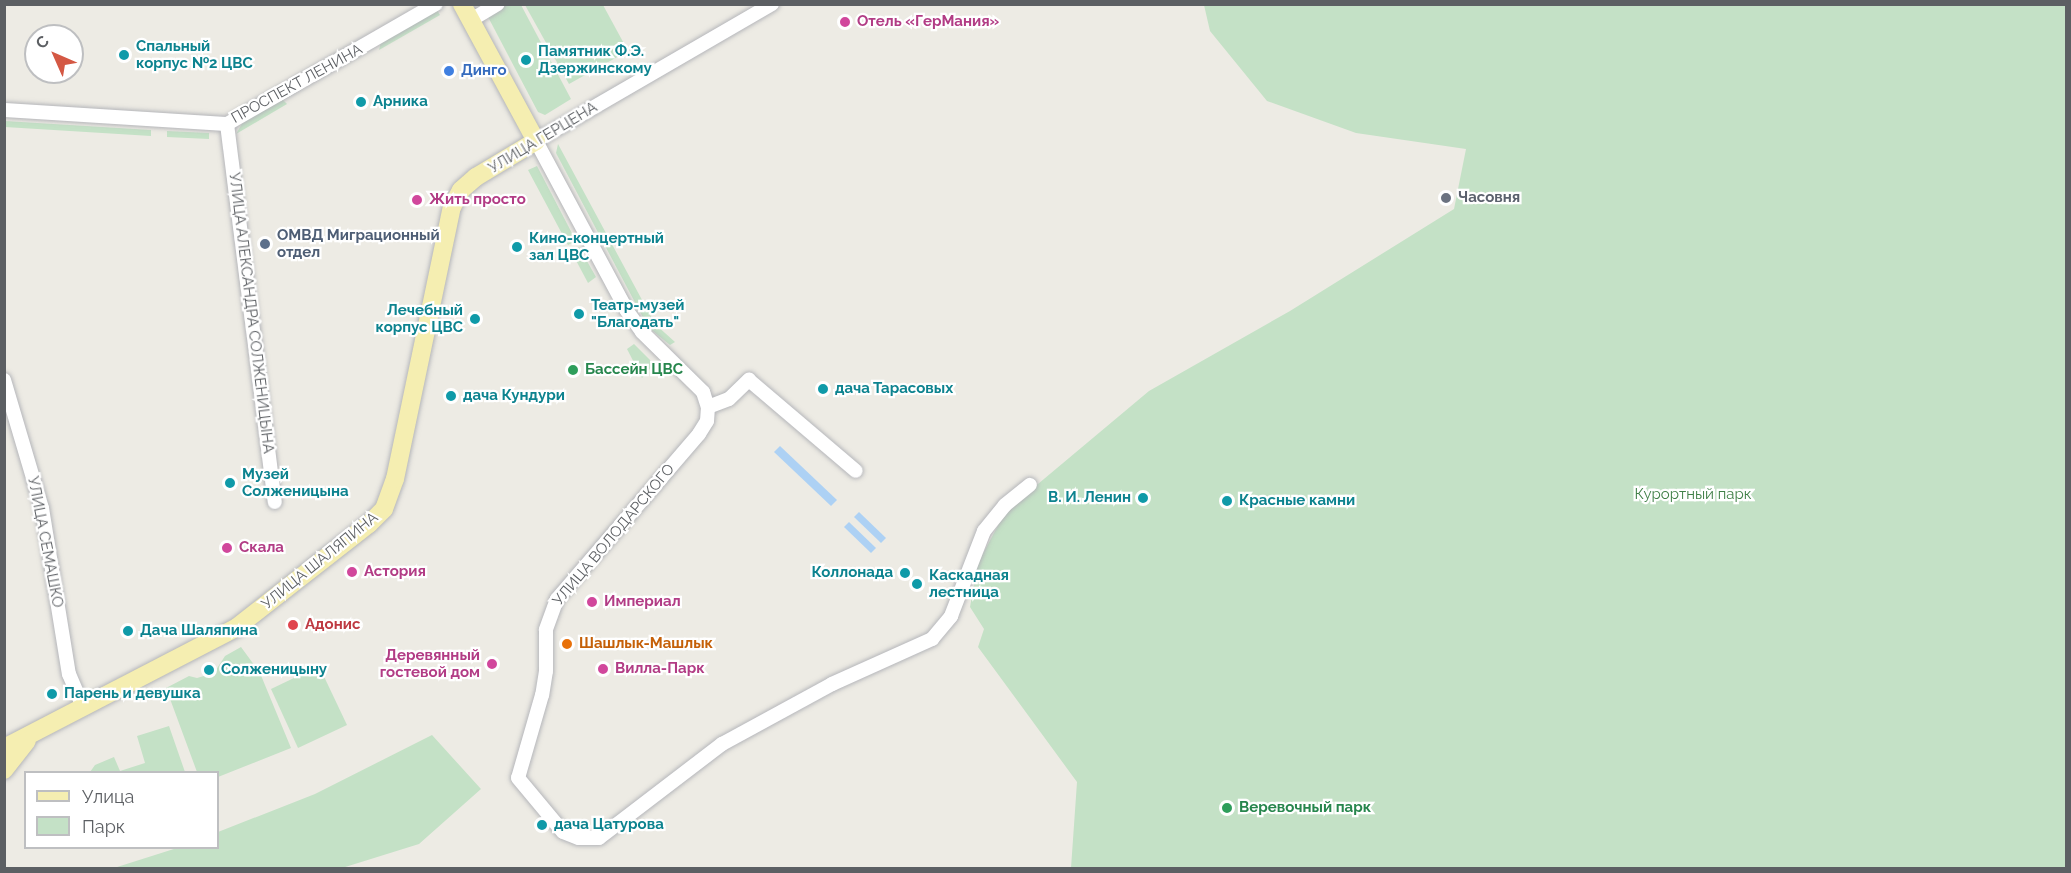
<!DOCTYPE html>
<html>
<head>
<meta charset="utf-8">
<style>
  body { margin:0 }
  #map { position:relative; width:2071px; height:873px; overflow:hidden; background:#edebe4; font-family:Raleway,sans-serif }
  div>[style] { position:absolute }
  .green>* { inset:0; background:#c4e1c6 }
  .water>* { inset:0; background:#add1f4 }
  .roads { filter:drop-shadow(0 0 2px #b5b6ba) drop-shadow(0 0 2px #b5b6ba) }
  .minor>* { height:14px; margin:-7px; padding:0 7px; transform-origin:7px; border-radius:7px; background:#fff }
  .major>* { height:18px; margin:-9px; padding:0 9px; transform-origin:9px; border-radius:9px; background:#f5eeb1 }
  .dots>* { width:16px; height:16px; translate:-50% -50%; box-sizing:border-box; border:3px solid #fff; border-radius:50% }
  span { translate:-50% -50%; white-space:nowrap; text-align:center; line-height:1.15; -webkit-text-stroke:4.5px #fff; paint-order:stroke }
  .hotel-label { font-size:15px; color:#b23c85; font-weight:700 }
  .left { translate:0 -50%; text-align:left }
  .right { translate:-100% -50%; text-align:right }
  .culture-label { font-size:15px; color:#0d838f; font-weight:700 }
  .shop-label { font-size:15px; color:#366cbe; font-weight:700 }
  .street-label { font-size:15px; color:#5c5f63 }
  .worship-label { font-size:15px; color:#5b616d; font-weight:700 }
  .service-label { font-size:15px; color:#4e5e75; font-weight:700 }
  .leisure-label { font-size:15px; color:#27864d; font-weight:700 }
  .park-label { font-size:15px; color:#3f7f46 }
  .health-label { font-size:15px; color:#be3a42; font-weight:700 }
  .food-label { font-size:15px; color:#c56008; font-weight:700 }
  .frame { position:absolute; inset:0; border:6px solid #5c5f63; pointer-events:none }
  .legend { position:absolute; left:24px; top:771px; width:195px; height:78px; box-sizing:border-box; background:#fff; border:2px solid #bebfc1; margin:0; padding:8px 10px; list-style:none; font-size:18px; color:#5c5f63 }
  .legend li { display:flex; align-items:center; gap:12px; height:30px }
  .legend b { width:30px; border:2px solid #bebfc1 }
  .north { position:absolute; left:24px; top:24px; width:60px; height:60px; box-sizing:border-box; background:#fff; border:2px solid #bebfc1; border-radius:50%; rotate:315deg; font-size:16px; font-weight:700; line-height:24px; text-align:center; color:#5c5f63 }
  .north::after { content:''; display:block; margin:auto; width:21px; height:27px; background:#d45844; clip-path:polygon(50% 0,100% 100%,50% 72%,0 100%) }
</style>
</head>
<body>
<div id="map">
  <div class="green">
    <div style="clip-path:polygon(505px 5px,521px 5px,571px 99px,545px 115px,538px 112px,487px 15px)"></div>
    <div style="clip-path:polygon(525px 5px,603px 5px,628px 51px,569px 84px)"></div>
    <div style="clip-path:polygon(1204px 5px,2066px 5px,2066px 868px,1071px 868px,1077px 782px,978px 647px,984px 629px,970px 607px,978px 563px,1002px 518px,1032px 489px,1149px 391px,1290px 311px,1454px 209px,1466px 149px,1356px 133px,1267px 101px,1210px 31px)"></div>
    <div style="clip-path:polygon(437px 10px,440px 15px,379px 50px,381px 42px)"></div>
    <div style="clip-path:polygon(283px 100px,287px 104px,236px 134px,243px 122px)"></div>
    <div style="clip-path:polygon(5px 121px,151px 130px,151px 136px,5px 127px)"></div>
    <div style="clip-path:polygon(167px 131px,209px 133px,209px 139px,167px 137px)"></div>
    <div style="clip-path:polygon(558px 144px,655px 324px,675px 342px,670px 345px,648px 327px,556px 153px)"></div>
    <div style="clip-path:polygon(537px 166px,576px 241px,568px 245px,528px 170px)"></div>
    <div style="clip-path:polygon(579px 247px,596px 277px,588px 283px,571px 251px)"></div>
    <div style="clip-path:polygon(634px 344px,654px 364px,642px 378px,627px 349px)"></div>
    <div style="clip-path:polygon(241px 647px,260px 673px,291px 748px,218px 777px,218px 772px,197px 772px,166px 688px,189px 676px,197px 678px,214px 673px,225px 656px)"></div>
    <div style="clip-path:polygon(319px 666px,347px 725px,298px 748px,271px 689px)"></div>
    <div style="clip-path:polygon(169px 726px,185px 772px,90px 772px,95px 765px,114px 757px,120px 771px,145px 763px,137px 736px)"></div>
    <div style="clip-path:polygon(432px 735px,481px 789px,419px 844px,342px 868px,114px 868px,177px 848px,218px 848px,218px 832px,315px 794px)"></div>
  </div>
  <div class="water">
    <div style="clip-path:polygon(780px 446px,837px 500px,831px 506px,774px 452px)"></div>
    <div style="clip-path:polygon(859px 512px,886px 538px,881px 543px,854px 517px)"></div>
    <div style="clip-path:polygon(849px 522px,876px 548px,871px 553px,844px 527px)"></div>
  </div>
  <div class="roads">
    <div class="minor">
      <div style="left:772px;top:4px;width:273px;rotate:149.9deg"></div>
      <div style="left:536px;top:141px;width:193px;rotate:61.8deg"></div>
      <div style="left:627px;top:311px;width:26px;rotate:54deg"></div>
      <div style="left:642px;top:332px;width:86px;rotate:44.5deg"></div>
      <div style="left:703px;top:392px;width:16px;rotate:72deg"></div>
      <div style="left:708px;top:407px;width:14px;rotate:94deg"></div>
      <div style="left:707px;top:421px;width:15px;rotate:122deg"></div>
      <div style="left:699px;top:434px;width:218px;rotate:130.7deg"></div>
      <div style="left:557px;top:599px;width:33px;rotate:110deg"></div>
      <div style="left:546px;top:630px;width:41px;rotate:90deg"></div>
      <div style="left:546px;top:671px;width:24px;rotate:99deg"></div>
      <div style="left:542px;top:695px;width:86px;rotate:106.1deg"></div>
      <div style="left:518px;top:778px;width:70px;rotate:50.2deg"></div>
      <div style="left:563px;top:832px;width:17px;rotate:21deg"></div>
      <div style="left:579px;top:838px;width:20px"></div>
      <div style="left:599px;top:838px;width:155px;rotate:-37.4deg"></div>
      <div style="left:722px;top:744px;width:125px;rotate:-28.6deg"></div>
      <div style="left:832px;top:684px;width:110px;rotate:-24.2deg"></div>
      <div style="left:932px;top:639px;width:30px;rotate:-50deg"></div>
      <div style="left:951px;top:616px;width:91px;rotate:-68.8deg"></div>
      <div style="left:984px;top:531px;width:33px;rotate:-51deg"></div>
      <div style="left:1005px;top:505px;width:32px;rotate:-39deg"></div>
      <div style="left:471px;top:20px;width:31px;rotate:-31deg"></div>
      <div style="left:4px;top:110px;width:223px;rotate:3.6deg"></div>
      <div style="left:227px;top:124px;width:241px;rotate:-29.9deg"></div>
      <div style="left:227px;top:124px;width:381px;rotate:82.8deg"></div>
      <div style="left:4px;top:380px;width:134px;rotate:73.5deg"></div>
      <div style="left:42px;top:508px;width:168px;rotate:80.8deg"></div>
      <div style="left:69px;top:674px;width:34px;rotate:67deg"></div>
      <div style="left:708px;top:407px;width:22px;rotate:-21deg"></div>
      <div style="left:729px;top:399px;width:28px;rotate:-44deg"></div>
      <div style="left:749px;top:380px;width:140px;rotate:40.4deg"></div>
    </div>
    <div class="major">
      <div style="left:4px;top:748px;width:263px;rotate:-27.4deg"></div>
      <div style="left:237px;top:627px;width:167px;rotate:-38deg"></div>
      <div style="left:369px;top:524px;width:21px;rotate:-45deg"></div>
      <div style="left:384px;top:509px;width:32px;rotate:-70deg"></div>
      <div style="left:395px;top:479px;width:278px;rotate:-78.2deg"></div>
      <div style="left:452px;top:207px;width:19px;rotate:-62deg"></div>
      <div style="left:461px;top:190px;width:20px;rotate:-41deg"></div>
      <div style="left:476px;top:177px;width:70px;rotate:-31deg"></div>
      <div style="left:536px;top:141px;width:156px;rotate:-118.4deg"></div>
      <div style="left:4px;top:770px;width:37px;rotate:-52deg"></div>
    </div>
  </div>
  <div class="dots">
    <div style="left:845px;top:22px;background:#d1479c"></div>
    <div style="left:124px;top:55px;background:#0f9aa8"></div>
    <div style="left:526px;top:60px;background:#0f9aa8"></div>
    <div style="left:449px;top:71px;background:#3f7fe0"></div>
    <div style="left:361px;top:102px;background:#0f9aa8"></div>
    <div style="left:1446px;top:198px;background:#6b7280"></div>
    <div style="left:417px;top:200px;background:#d1479c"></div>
    <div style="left:265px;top:244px;background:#5c6f8a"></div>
    <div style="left:517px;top:247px;background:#0f9aa8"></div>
    <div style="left:579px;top:314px;background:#0f9aa8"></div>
    <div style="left:475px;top:319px;background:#0f9aa8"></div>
    <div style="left:573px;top:370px;background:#2e9e5b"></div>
    <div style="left:823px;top:389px;background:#0f9aa8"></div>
    <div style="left:451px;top:396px;background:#0f9aa8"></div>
    <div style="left:230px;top:483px;background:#0f9aa8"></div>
    <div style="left:1143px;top:498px;background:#0f9aa8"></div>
    <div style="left:1227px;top:501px;background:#0f9aa8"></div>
    <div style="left:227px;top:548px;background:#d1479c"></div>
    <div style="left:352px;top:572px;background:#d1479c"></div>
    <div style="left:905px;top:573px;background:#0f9aa8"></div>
    <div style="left:917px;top:584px;background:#0f9aa8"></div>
    <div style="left:592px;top:602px;background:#d1479c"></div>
    <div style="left:293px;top:625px;background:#e0444e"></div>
    <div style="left:128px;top:631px;background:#0f9aa8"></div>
    <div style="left:567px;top:644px;background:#e8710a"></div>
    <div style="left:492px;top:664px;background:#d1479c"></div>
    <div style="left:603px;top:669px;background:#d1479c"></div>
    <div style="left:209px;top:670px;background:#0f9aa8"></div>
    <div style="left:52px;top:694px;background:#0f9aa8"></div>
    <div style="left:1227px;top:808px;background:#2e9e5b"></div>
    <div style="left:542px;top:825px;background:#0f9aa8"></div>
  </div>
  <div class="hotel-label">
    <span class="left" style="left:857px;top:22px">Отель «ГерМания»</span>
    <span class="left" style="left:429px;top:200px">Жить просто</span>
    <span class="left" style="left:239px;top:548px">Скала</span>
    <span class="left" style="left:364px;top:572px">Астория</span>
    <span class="left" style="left:604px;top:602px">Империал</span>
    <span class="right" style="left:480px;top:664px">Деревянный<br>гостевой дом</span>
    <span class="left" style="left:615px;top:669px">Вилла-Парк</span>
  </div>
  <div class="culture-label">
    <span class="left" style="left:136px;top:55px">Спальный<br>корпус №2 ЦВС</span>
    <span class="left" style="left:538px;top:60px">Памятник Ф.Э.<br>Дзержинскому</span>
    <span class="left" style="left:373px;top:102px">Арника</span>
    <span class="left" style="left:529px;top:247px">Кино-концертный<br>зал ЦВС</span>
    <span class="left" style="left:591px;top:314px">Театр-музей<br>"Благодать"</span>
    <span class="right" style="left:463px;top:319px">Лечебный<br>корпус ЦВС</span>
    <span class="left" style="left:835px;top:389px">дача Тарасовых</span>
    <span class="left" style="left:463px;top:396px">дача Кундури</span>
    <span class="left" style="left:242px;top:483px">Музей<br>Солженицына</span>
    <span class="right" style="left:1131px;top:498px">В. И. Ленин</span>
    <span class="left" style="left:1239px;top:501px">Красные камни</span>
    <span class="right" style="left:893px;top:573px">Коллонада</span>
    <span class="left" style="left:929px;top:584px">Каскадная<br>лестница</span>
    <span class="left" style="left:140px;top:631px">Дача Шаляпина</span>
    <span class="left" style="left:221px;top:670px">Солженицыну</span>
    <span class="left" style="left:64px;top:694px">Парень и девушка</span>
    <span class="left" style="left:554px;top:825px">дача Цатурова</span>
  </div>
  <div class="shop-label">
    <span class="left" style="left:461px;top:71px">Динго</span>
  </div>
  <div class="street-label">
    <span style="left:297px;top:84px;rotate:-29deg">ПРОСПЕКТ ЛЕНИНА</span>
    <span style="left:543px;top:138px;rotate:-31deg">УЛИЦА ГЕРЦЕНА</span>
    <span style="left:251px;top:313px;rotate:83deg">УЛИЦА АЛЕКСАНДРА СОЛЖЕНИЦЫНА</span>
    <span style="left:614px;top:535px;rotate:-50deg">УЛИЦА ВОЛОДАРСКОГО</span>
    <span style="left:45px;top:542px;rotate:79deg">УЛИЦА СЕМАШКО</span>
    <span style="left:320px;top:561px;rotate:-39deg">УЛИЦА ШАЛЯПИНА</span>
  </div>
  <div class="worship-label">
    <span class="left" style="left:1458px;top:198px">Часовня</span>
  </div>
  <div class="service-label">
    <span class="left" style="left:277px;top:244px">ОМВД Миграционный<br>отдел</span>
  </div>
  <div class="leisure-label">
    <span class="left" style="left:585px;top:370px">Бассейн ЦВС</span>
    <span class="left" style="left:1239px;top:808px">Веревочный парк</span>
  </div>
  <div class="park-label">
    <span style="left:1693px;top:495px">Курортный парк</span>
  </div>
  <div class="health-label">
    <span class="left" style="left:305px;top:625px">Адонис</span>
  </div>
  <div class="food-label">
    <span class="left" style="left:579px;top:644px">Шашлык-Машлык</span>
  </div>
  <div class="frame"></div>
  <ul class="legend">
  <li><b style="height:8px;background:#f5eeb1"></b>Улица</li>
  <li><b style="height:16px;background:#c4e1c6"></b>Парк</li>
  </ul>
  <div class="north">С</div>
</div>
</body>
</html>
